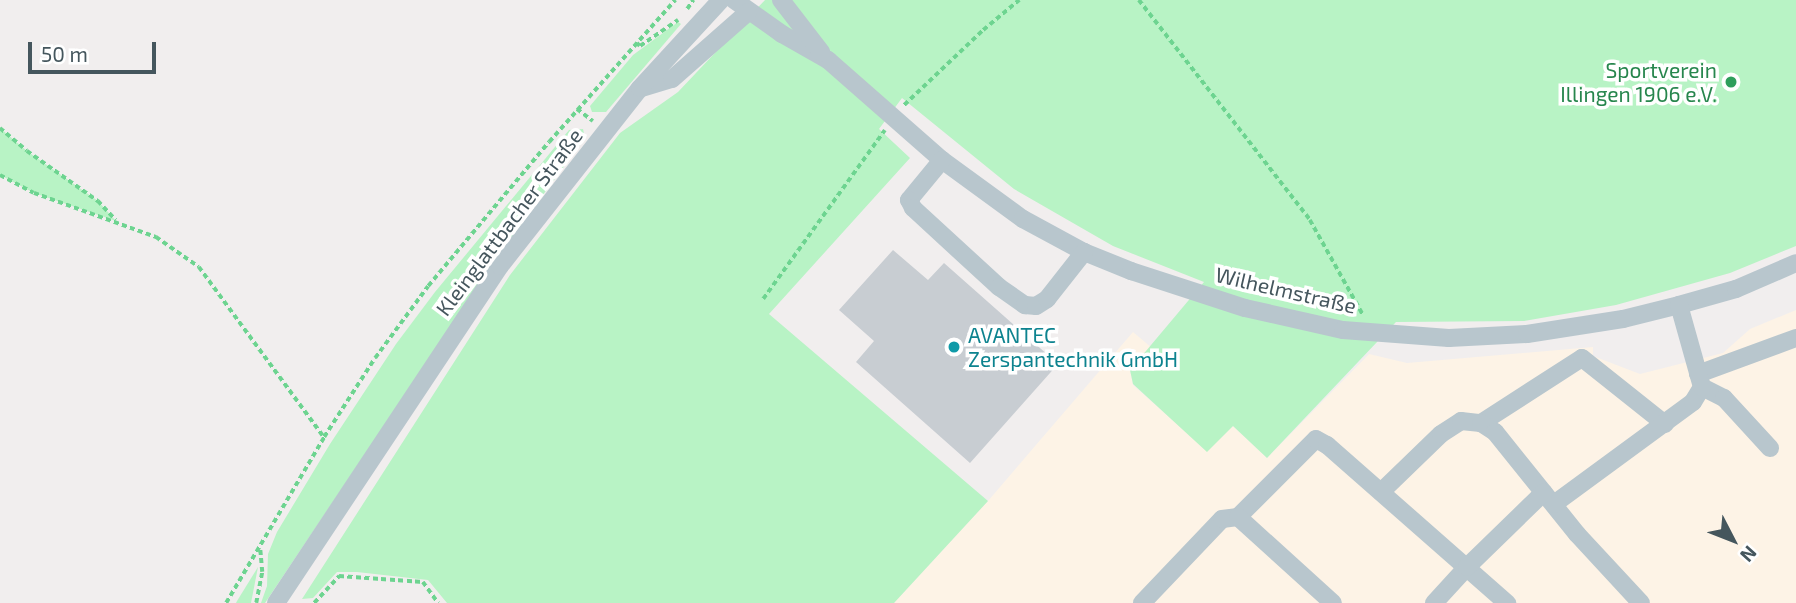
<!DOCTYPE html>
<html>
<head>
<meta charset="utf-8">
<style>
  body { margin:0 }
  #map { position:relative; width:1796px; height:603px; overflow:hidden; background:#f1eeee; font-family:"Exo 2",sans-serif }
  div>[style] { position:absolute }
  .commercial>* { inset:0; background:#fdf3e6 }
  .green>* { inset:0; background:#b8f3c5 }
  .building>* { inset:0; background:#c8cdd2 }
  .path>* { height:3.5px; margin-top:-1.75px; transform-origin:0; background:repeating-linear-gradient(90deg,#6dd490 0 5px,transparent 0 8.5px) }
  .minor>* { height:18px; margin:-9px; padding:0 9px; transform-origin:9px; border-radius:9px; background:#b8c6cd }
  .dots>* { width:19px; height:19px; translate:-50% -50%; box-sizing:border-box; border:4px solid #fff; border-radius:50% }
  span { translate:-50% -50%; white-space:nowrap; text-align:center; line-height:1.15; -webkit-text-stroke:7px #fff; paint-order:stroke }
  .leisure-label { font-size:21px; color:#27864d }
  .right { translate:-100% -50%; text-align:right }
  .street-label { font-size:21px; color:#45565d }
  .culture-label { font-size:21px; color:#0d838f }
  .left { translate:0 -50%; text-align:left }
  .north { position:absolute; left:1698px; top:505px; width:70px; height:70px; -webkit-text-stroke:5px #fff; paint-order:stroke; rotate:132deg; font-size:19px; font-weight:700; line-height:28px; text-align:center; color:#45565d }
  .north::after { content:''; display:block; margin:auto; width:24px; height:32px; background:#45565d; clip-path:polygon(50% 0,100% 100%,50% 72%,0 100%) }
  .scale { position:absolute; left:28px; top:42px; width:128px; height:32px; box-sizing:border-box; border:4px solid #45565d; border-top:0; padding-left:9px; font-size:21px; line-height:24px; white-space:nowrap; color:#45565d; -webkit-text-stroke:5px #fff; paint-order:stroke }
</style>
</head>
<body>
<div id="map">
  <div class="commercial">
    <div style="clip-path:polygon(1796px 310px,1796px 603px,894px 603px,988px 501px,1133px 332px,1152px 348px,1130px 370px,1133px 385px,1207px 451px,1233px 426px,1267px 458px,1369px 354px,1407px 363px,1593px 347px,1593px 356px,1640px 374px,1723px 353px,1750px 329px)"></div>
  </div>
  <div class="green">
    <div style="clip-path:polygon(765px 0,1796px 0,1796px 246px,1730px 273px,1616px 305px,1524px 321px,1396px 322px,1267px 458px,1233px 426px,1207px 452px,1133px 384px,1130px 370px,1204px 282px,1113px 246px,1014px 189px,902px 98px,879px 129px,910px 158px,769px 314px,988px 501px,894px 603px,447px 603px,428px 580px,357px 572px,337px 572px,313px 598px,302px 599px,510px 275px,620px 133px,678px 92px)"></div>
    <div style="clip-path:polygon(678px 22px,681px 24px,606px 112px,592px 112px,590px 106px,633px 55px)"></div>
    <div style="clip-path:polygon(0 128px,27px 151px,98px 201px,116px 221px,34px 193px,0 175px)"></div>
    <div style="clip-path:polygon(583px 129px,585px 138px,502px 250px,265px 603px,261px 603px,267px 586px,268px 554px,277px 532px,330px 444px,396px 344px,435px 292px,569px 130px)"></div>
    <div style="clip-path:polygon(258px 567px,251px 603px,236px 603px,237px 601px)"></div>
  </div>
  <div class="building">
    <div style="clip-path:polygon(893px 250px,928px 280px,944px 263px,1058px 364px,970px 463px,856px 362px,874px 341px,839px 310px)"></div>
  </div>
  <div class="path">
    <div style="left:1139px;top:0;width:279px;rotate:52.1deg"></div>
    <div style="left:1310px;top:220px;width:109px;rotate:60.8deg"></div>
    <div style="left:687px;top:9px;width:11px;rotate:-56deg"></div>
    <div style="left:637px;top:43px;width:4px;rotate:45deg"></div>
    <div style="left:640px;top:46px;width:46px;rotate:-34.4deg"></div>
    <div style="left:904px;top:105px;width:109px;rotate:-43.5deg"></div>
    <div style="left:983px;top:30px;width:47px;rotate:-39.8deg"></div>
    <div style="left:577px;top:109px;width:20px;rotate:37deg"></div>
    <div style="left:0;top:128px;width:35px;rotate:40deg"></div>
    <div style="left:27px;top:151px;width:87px;rotate:35.2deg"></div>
    <div style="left:98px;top:201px;width:26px;rotate:47deg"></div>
    <div style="left:0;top:175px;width:38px;rotate:28deg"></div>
    <div style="left:34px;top:193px;width:130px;rotate:19.8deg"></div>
    <div style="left:156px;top:237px;width:52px;rotate:34.9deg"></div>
    <div style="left:199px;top:267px;width:211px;rotate:53.7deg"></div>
    <div style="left:763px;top:299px;width:208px;rotate:-54.2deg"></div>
    <div style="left:226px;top:603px;width:193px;rotate:-59.4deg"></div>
    <div style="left:324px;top:437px;width:94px;rotate:-57.2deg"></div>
    <div style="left:375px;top:358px;width:89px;rotate:-53.6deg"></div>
    <div style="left:428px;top:286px;width:188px;rotate:-50deg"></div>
    <div style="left:549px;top:142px;width:190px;rotate:-48.4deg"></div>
    <div style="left:256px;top:603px;width:32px;rotate:-79deg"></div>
    <div style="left:262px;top:572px;width:22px;rotate:-95deg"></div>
    <div style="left:314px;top:603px;width:37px;rotate:-47deg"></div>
    <div style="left:339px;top:576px;width:84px;rotate:4.1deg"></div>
    <div style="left:423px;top:582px;width:26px;rotate:54deg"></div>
  </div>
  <div class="minor">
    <div style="left:734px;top:0;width:59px;rotate:35.3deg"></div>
    <div style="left:782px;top:34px;width:53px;rotate:29.5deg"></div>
    <div style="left:828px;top:60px;width:152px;rotate:41.3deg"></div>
    <div style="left:942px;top:160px;width:100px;rotate:36.1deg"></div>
    <div style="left:1023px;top:219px;width:69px;rotate:28.4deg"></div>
    <div style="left:1084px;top:252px;width:51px;rotate:22deg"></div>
    <div style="left:1131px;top:271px;width:120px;rotate:18deg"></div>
    <div style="left:1245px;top:308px;width:100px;rotate:12.7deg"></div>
    <div style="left:1343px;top:330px;width:106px;rotate:4.3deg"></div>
    <div style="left:1449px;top:338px;width:78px;rotate:-2.9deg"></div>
    <div style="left:1527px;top:334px;width:97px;rotate:-8.9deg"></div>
    <div style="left:1623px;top:319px;width:58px;rotate:-14deg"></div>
    <div style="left:1679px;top:305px;width:59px;rotate:-15.7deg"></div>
    <div style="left:1736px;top:289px;width:65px;rotate:-23.4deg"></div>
    <div style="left:781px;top:0;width:66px;rotate:52.4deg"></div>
    <div style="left:642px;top:88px;width:31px;rotate:-17deg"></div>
    <div style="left:672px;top:79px;width:101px;rotate:-41.4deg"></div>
    <div style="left:942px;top:160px;width:52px;rotate:129.5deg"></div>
    <div style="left:909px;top:200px;width:9px;rotate:63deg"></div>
    <div style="left:913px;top:208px;width:117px;rotate:42.6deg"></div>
    <div style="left:999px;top:287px;width:32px;rotate:35deg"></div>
    <div style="left:1025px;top:305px;width:11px;rotate:5deg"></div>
    <div style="left:1036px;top:306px;width:13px;rotate:-32deg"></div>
    <div style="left:1047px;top:299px;width:60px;rotate:-51.8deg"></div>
    <div style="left:1698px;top:374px;width:104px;rotate:-20.2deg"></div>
    <div style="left:1702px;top:387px;width:25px;rotate:27deg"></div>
    <div style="left:1724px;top:398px;width:68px;rotate:47.4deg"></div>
    <div style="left:1481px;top:423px;width:120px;rotate:-32.8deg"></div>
    <div style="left:1582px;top:358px;width:106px;rotate:38.5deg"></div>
    <div style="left:1381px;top:492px;width:83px;rotate:-44deg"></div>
    <div style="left:1441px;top:434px;width:24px;rotate:-33deg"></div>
    <div style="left:1461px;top:421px;width:20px;rotate:6deg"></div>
    <div style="left:1481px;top:423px;width:17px;rotate:33deg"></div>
    <div style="left:1495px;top:432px;width:131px;rotate:51.2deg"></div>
    <div style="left:1577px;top:534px;width:94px;rotate:47.2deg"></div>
    <div style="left:1554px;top:504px;width:172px;rotate:-36.3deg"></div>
    <div style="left:1693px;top:402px;width:17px;rotate:-59deg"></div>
    <div style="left:1702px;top:387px;width:85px;rotate:-105.7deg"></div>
    <div style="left:1238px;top:517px;width:110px;rotate:-45deg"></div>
    <div style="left:1316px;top:439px;width:13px;rotate:29deg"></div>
    <div style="left:1327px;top:445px;width:240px;rotate:41.3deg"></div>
    <div style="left:276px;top:603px;width:405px;rotate:-56.4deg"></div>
    <div style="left:500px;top:266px;width:226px;rotate:-51.8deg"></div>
    <div style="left:640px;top:88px;width:120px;rotate:-47.4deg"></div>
    <div style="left:1142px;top:603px;width:116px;rotate:-46.4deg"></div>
    <div style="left:1222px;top:519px;width:16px;rotate:-7deg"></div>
    <div style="left:1238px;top:517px;width:128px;rotate:42.2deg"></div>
    <div style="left:1434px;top:603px;width:49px;rotate:-47.5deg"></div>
    <div style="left:1467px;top:567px;width:107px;rotate:-44.2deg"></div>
  </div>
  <div class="dots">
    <div style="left:1731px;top:82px;background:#2e9e5b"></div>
    <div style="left:954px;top:347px;background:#0f9aa8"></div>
  </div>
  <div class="leisure-label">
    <span class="right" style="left:1717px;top:82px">Sportverein<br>Illingen 1906 e.V.</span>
  </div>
  <div class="street-label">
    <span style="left:509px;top:222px;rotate:-53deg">Kleinglattbacher Straße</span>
    <span style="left:1286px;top:290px;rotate:13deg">Wilhelmstraße</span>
  </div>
  <div class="culture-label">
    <span class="left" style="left:968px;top:347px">AVANTEC<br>Zerspantechnik GmbH</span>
  </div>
  <div class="north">N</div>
  <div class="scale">50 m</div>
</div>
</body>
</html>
